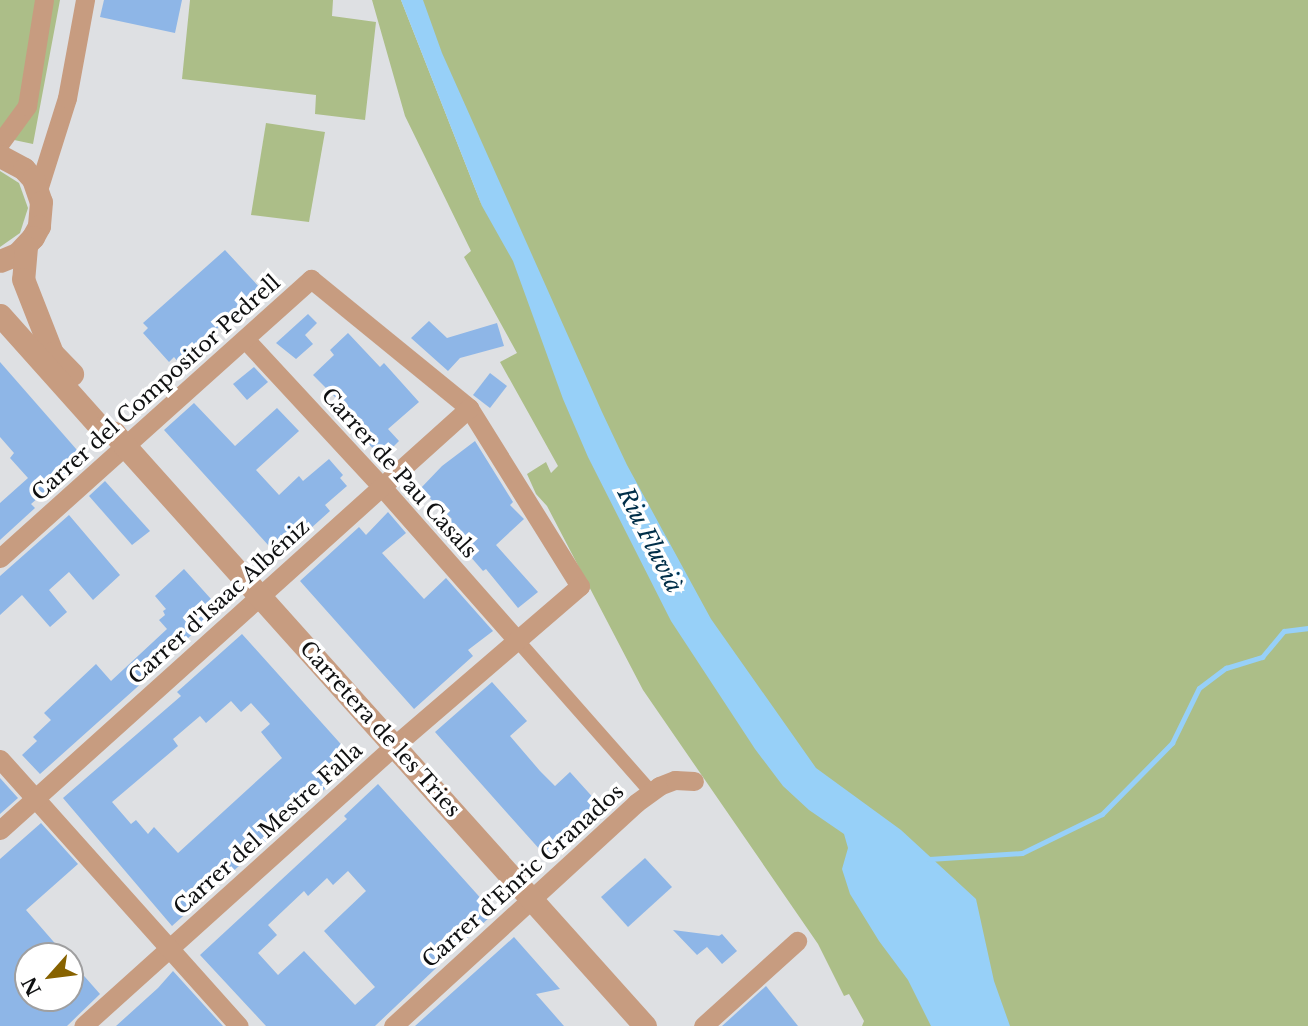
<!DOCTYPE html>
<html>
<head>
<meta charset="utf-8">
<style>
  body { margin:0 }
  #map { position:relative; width:1308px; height:1026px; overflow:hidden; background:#dee0e3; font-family:"Libre Baskerville",serif }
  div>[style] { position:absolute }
  .green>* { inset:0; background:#acbe88 }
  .water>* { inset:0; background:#97d0f8 }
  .stream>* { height:5px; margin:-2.5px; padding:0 2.5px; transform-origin:2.5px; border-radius:2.5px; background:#97d0f8 }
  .building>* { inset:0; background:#8eb6e7 }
  .pedestrian>* { height:14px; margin:-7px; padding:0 7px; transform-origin:7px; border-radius:7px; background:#c79c80 }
  .minor>* { height:19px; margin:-9.5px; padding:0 9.5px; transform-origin:9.5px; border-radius:9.5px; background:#c79c80 }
  .tertiary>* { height:23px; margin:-11.5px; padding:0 11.5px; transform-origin:11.5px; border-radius:11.5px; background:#c79c80 }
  span { translate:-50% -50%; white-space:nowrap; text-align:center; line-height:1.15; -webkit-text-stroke:7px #fff; paint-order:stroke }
  .street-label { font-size:21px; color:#0f1011 }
  .water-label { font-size:23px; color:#002e48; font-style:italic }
  .north { position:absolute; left:14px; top:942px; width:70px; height:70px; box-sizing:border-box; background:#fff; border:2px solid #9f9fa0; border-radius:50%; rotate:242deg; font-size:19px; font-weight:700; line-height:28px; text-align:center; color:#0f1011 }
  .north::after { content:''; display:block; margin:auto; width:24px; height:32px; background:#876200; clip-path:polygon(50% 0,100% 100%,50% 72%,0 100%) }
</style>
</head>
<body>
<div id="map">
  <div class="green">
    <div style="clip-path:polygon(0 0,60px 0,33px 144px,0 137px)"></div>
    <div style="clip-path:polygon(190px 0,333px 0,332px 16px,376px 22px,365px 120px,315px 114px,316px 95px,182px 79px)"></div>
    <div style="clip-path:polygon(372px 0,401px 0,482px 206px,416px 0,1308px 0,1308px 1026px,862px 1026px,864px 1021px,849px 994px,844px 996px,818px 944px,643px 690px,547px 506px,536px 494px,527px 474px,546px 462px,551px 473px,558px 466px,500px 362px,517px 353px,464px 257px,471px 251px,405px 116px)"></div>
    <div style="clip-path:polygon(266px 123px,325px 132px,309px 222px,251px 215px)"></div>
    <div style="clip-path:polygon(0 171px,19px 183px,28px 208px,20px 233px,0 247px)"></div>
  </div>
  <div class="water">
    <div style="clip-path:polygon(401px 0,423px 0,442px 53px,602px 412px,627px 465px,711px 619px,816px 768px,901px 830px,976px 899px,994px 981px,1010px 1026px,931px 1026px,908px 980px,879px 941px,850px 894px,842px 869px,848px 848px,844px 834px,809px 810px,783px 786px,755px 749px,671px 621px,588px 457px,563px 399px,513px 261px,482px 206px)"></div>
  </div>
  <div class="stream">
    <div style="left:929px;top:859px;width:93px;rotate:-3.7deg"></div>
    <div style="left:1022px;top:853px;width:89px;rotate:-26deg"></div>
    <div style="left:1102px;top:814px;width:100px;rotate:-45.4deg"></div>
    <div style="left:1172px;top:743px;width:61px;rotate:-63.9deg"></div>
    <div style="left:1199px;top:688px;width:34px;rotate:-37deg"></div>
    <div style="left:1226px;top:668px;width:38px;rotate:-17deg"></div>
    <div style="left:1262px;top:657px;width:34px;rotate:-50deg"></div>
    <div style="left:1284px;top:631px;width:24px;rotate:-7deg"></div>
  </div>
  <div class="building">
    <div style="clip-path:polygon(104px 0,182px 0,175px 33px,100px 17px)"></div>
    <div style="clip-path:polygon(225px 250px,261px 289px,179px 363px,174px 357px,169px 362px,143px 333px,148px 328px,143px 323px)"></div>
    <div style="clip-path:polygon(308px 314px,317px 323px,305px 335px,313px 344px,296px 359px,276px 343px)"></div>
    <div style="clip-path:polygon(429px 321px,447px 338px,497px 323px,504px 346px,460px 358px,448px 371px,411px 338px)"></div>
    <div style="clip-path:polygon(348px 333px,380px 367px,384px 363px,419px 402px,388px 429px,399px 441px,382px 458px,362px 437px,365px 433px,340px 402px,313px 375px,334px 355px,330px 350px)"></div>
    <div style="clip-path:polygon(0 362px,84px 458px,31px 504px,35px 508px,0 540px,0 503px,28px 478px,10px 458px,14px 453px,0 437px)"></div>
    <div style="clip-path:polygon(254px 367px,268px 382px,247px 400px,233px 384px)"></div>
    <div style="clip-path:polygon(490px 373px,507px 386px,490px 408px,473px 395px)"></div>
    <div style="clip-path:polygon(194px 403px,235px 446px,277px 408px,299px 431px,256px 470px,279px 495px,299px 476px,303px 481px,329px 459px,343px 475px,340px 478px,347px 486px,325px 505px,330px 511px,279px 557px,164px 430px)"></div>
    <div style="clip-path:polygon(475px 441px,513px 502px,510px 505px,524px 519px,496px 545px,538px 592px,518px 608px,486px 569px,483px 571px,469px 555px,471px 553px,446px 524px,452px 519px,420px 489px,442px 466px)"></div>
    <div style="clip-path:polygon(105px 481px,150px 531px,132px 545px,89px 496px)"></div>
    <div style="clip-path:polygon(388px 512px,406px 533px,382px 553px,424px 599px,446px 578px,493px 631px,468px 650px,473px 656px,414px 709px,300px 581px,359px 527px,366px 535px)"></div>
    <div style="clip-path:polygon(69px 515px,120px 575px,93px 600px,69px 572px,49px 590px,67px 612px,50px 627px,22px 595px,0 615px,0 576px)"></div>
    <div style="clip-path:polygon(184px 569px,220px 609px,175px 650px,172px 647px,149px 666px,154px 672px,40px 774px,22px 755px,37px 741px,33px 737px,51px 720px,44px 713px,96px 664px,111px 681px,167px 629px,159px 620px,165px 615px,163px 611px,166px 609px,155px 596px)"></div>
    <div style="clip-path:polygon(evenodd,242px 634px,356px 761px,172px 926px,63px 798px,181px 696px,177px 692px,242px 634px,231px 701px,241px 712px,251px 703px,270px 724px,261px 732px,282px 758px,178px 853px,154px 827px,148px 834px,136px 820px,131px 824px,112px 802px,178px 746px,173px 739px,200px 716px,206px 723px,231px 701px)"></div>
    <div style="clip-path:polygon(492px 682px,527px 721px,510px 736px,540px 771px,555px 786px,570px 772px,606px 812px,550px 861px,435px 732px)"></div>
    <div style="clip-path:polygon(0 778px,18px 798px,0 814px)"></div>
    <div style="clip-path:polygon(evenodd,378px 784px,494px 913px,375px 1026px,266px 1026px,200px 955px,347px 819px,344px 816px,378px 784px,348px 871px,366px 891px,324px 931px,375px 987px,355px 1005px,304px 951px,278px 975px,258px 953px,277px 935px,268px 925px,304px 891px,308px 896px,327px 878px,333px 885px,348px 871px)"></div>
    <div style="clip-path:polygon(41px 823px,78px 864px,26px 910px,66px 956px,28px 956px,28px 998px,70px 998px,70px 960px,100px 994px,67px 1026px,0 1026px,0 859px)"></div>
    <div style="clip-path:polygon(645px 858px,672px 887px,628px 927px,601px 897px)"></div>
    <div style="clip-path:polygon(673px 930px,720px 936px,716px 938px,722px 934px,737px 951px,722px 964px,707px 947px,697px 955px)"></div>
    <div style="clip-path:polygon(514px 937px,560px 989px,536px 994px,564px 1026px,415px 1026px)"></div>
    <div style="clip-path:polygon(173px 971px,223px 1026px,116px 1026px,158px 988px)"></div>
    <div style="clip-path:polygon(766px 986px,798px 1026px,722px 1026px)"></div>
  </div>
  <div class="pedestrian">
    <div style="left:517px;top:640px;width:203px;rotate:48.6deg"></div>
  </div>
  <div class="minor">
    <div style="left:0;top:143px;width:46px;rotate:-53.9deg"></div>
    <div style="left:27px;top:106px;width:107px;rotate:-80.9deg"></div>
    <div style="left:38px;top:190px;width:96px;rotate:-72.5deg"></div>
    <div style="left:67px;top:98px;width:100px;rotate:-79.6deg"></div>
    <div style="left:245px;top:339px;width:202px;rotate:47.2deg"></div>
    <div style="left:382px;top:487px;width:204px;rotate:48.6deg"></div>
    <div style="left:0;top:558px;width:418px;rotate:-41.9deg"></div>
    <div style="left:311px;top:279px;width:204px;rotate:39.2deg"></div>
    <div style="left:469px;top:408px;width:210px;rotate:58.1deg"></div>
    <div style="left:580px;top:586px;width:245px;rotate:139.3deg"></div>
    <div style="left:394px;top:746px;width:418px;rotate:138deg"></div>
    <div style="left:0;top:759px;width:358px;rotate:48.2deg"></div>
    <div style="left:0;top:830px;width:631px;rotate:-41.98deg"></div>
    <div style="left:393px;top:1026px;width:330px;rotate:-42.5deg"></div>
    <div style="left:636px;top:803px;width:29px;rotate:-36deg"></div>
    <div style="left:659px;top:786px;width:17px;rotate:-21deg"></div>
    <div style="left:675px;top:780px;width:19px;rotate:3deg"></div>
    <div style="left:703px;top:1026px;width:127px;rotate:-42.1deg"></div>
  </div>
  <div class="tertiary">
    <div style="left:0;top:156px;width:27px;rotate:28deg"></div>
    <div style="left:24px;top:169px;width:13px;rotate:48deg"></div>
    <div style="left:33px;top:179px;width:24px;rotate:71deg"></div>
    <div style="left:41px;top:202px;width:24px;rotate:95deg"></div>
    <div style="left:39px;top:226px;width:13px;rotate:119deg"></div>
    <div style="left:33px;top:237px;width:23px;rotate:133deg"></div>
    <div style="left:17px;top:254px;width:18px;rotate:158deg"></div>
    <div style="left:26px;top:247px;width:32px;rotate:95deg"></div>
    <div style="left:23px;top:279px;width:79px;rotate:68.6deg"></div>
    <div style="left:52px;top:353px;width:29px;rotate:46deg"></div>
    <div style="left:0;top:315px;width:152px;rotate:48.2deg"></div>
    <div style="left:101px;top:428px;width:14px;rotate:21deg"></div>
    <div style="left:114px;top:433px;width:17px;rotate:50deg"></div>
    <div style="left:125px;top:446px;width:779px;rotate:48.12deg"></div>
  </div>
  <div class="street-label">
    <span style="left:156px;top:388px;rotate:-42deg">Carrer del Compositor Pedrell</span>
    <span style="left:399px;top:473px;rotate:48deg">Carrer de Pau Casals</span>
    <span style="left:219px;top:602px;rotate:-42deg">Carrer d'Isaac Albéniz</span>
    <span style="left:380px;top:729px;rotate:48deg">Carretera de les Tries</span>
    <span style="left:268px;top:829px;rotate:-42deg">Carrer del Mestre Falla</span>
    <span style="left:523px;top:876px;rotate:-42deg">Carrer d'Enric Granados</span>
  </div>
  <div class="water-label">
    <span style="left:650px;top:540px;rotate:63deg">Riu Fluvià</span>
  </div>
  <div class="north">N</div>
</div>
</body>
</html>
